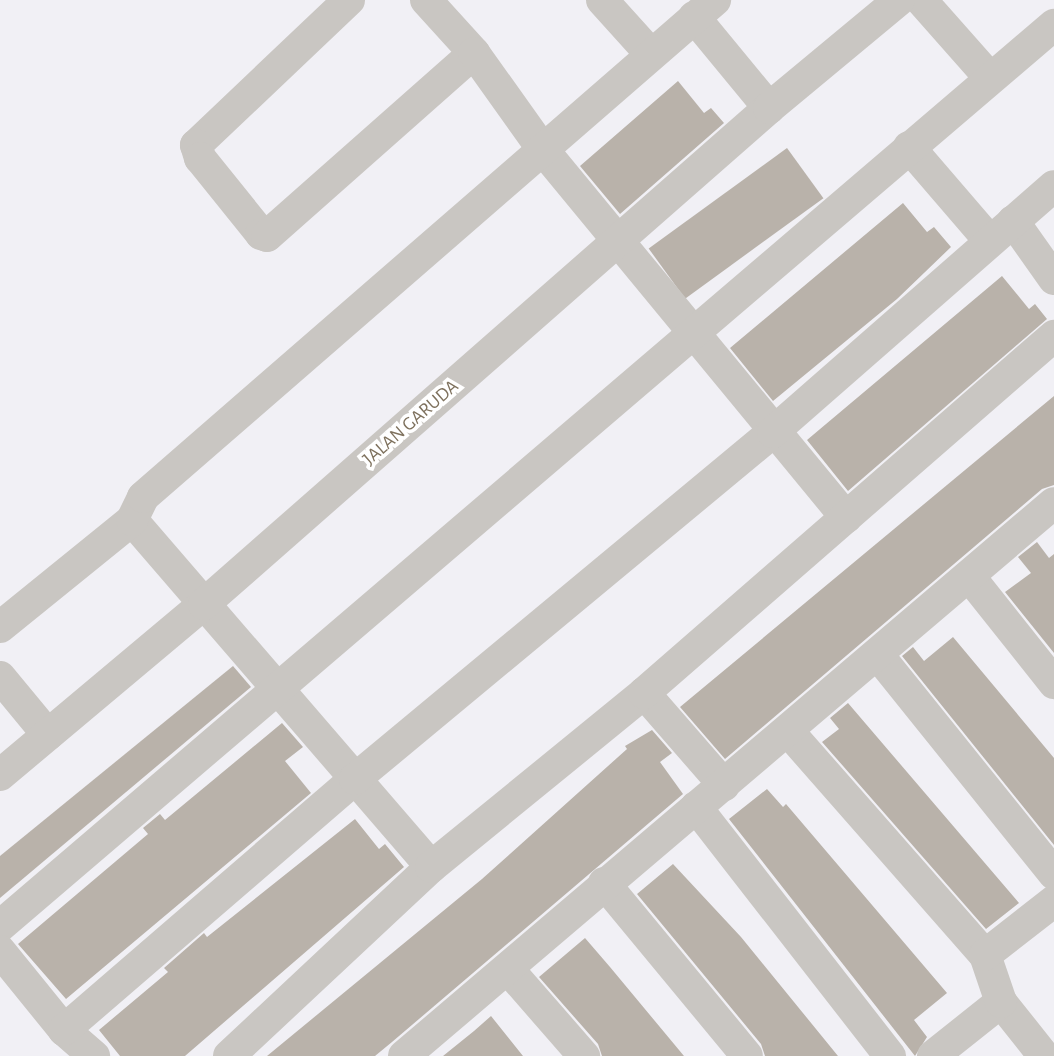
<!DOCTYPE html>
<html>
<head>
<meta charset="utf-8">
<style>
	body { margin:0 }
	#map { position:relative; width:1054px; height:1056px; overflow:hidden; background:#f1f0f5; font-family:"Alegreya Sans",sans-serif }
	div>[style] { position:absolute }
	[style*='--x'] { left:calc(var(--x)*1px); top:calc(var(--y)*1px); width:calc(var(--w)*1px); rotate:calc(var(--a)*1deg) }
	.building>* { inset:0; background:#b9b2aa; transform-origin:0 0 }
	.minor>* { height:32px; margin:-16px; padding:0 16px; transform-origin:16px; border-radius:16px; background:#c9c6c2 }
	span { translate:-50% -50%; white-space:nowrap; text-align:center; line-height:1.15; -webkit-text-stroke:7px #fff; paint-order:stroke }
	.street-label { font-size:19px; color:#7e715d }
</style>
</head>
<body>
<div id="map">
	<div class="building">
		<i style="clip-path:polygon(678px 81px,704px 113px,711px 108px,724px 123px,620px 214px,580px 166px)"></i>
		<i style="left:787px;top:148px;width:62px;height:171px;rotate:54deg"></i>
		<i style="clip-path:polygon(903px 203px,927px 232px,934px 227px,951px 247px,897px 299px,773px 401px,730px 348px)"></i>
		<i style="clip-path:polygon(1002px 276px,1029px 309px,1035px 304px,1047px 319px,848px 491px,807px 440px)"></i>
		<i style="clip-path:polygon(1054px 396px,1054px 485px,1042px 489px,725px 759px,680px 707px)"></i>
		<i style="clip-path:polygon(1037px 542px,1049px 558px,1054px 554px,1054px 653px,1005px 592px,1031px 573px,1018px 557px)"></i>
		<i style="clip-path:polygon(953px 637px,1054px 758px,1054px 845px,902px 656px,913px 647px,924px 661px)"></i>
		<i style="clip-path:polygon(233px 666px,251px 687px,0 898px,0 856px)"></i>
		<i style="clip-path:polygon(848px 703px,1019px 903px,986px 929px,822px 742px,839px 729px,830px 718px)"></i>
		<i style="clip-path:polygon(282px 723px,303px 747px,285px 761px,311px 793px,66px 999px,18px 944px,148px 834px,143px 828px,160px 814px,165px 820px)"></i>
		<i style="clip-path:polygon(652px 730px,672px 753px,660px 762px,683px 794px,392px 1042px,375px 1056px,267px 1056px,482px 879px,627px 749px,625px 746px)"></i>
		<i style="clip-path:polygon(767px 789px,783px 807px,786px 804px,947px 993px,914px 1020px,927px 1037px,915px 1056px,729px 819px)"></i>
		<i style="clip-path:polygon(355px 819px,379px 849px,385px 844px,404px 867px,185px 1056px,120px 1056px,99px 1030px,168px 972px,164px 968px,204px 933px,207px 937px)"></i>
		<i style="clip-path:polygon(673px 864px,741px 937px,838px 1056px,765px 1056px,761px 1044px,637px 894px)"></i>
		<i style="clip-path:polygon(585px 938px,610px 967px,684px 1056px,602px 1056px,598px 1044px,539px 977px)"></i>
		<i style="clip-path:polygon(491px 1016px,523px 1056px,443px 1056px,474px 1031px)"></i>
	</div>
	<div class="minor">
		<i style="--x:349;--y:0;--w:211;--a:136.5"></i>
		<i style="--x:196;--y:145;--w:14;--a:73"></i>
		<i style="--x:200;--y:158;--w:97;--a:51.2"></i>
		<i style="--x:261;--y:234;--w:6;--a:18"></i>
		<i style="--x:267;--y:236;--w:276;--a:-41.5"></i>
		<i style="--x:426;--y:0;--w:72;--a:47.8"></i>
		<i style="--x:474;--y:53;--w:120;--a:54.5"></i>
		<i style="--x:544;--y:151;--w:475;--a:50.5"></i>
		<i style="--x:602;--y:0;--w:70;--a:47.9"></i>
		<i style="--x:921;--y:0;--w:104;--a:48.5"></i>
		<i style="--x:694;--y:17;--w:118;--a:50.5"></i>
		<i style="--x:909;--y:147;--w:123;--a:49.3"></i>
		<i style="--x:1013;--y:221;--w:71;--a:54.7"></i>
		<i style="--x:132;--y:520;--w:458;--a:49.2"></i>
		<i style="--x:969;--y:576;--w:137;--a:51.5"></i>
		<i style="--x:0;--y:627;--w:170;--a:-39"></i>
		<i style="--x:132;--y:520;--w:25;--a:-64"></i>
		<i style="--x:143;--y:497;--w:758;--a:-40.99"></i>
		<i style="--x:878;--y:655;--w:281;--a:51.2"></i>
		<i style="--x:0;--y:677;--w:75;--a:50.4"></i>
		<i style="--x:644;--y:693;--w:122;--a:49"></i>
		<i style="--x:788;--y:731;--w:298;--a:48.7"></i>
		<i style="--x:0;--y:775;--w:266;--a:-40"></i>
		<i style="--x:204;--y:604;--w:752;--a:-41.28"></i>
		<i style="--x:769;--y:108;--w:169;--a:-39.7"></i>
		<i style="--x:696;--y:807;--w:316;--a:52.1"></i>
		<i style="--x:604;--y:883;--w:224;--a:50.4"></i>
		<i style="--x:0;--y:926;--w:1387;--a:-40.53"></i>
		<i style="--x:0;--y:951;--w:102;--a:51"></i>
		<i style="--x:64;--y:1030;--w:40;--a:41"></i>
		<i style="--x:508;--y:969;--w:116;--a:48.9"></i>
		<i style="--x:1001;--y:1002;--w:69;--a:51.5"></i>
		<i style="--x:64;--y:1030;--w:384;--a:-40.8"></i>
		<i style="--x:355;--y:779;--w:543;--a:-39.7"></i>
		<i style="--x:773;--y:432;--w:373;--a:-41.2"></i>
		<i style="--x:229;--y:1056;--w:277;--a:-43.1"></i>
		<i style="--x:431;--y:867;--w:275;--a:-39.2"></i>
		<i style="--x:644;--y:693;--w:544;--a:-41.05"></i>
		<i style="--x:404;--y:1056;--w:853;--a:-40.39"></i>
		<i style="--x:933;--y:1056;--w:87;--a:-38.5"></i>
		<i style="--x:1001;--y:1002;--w:50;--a:-108.8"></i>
		<i style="--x:985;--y:955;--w:88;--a:-38"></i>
	</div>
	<div class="street-label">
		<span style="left:411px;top:423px;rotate:-41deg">JALAN GARUDA</span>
	</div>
</div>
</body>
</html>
